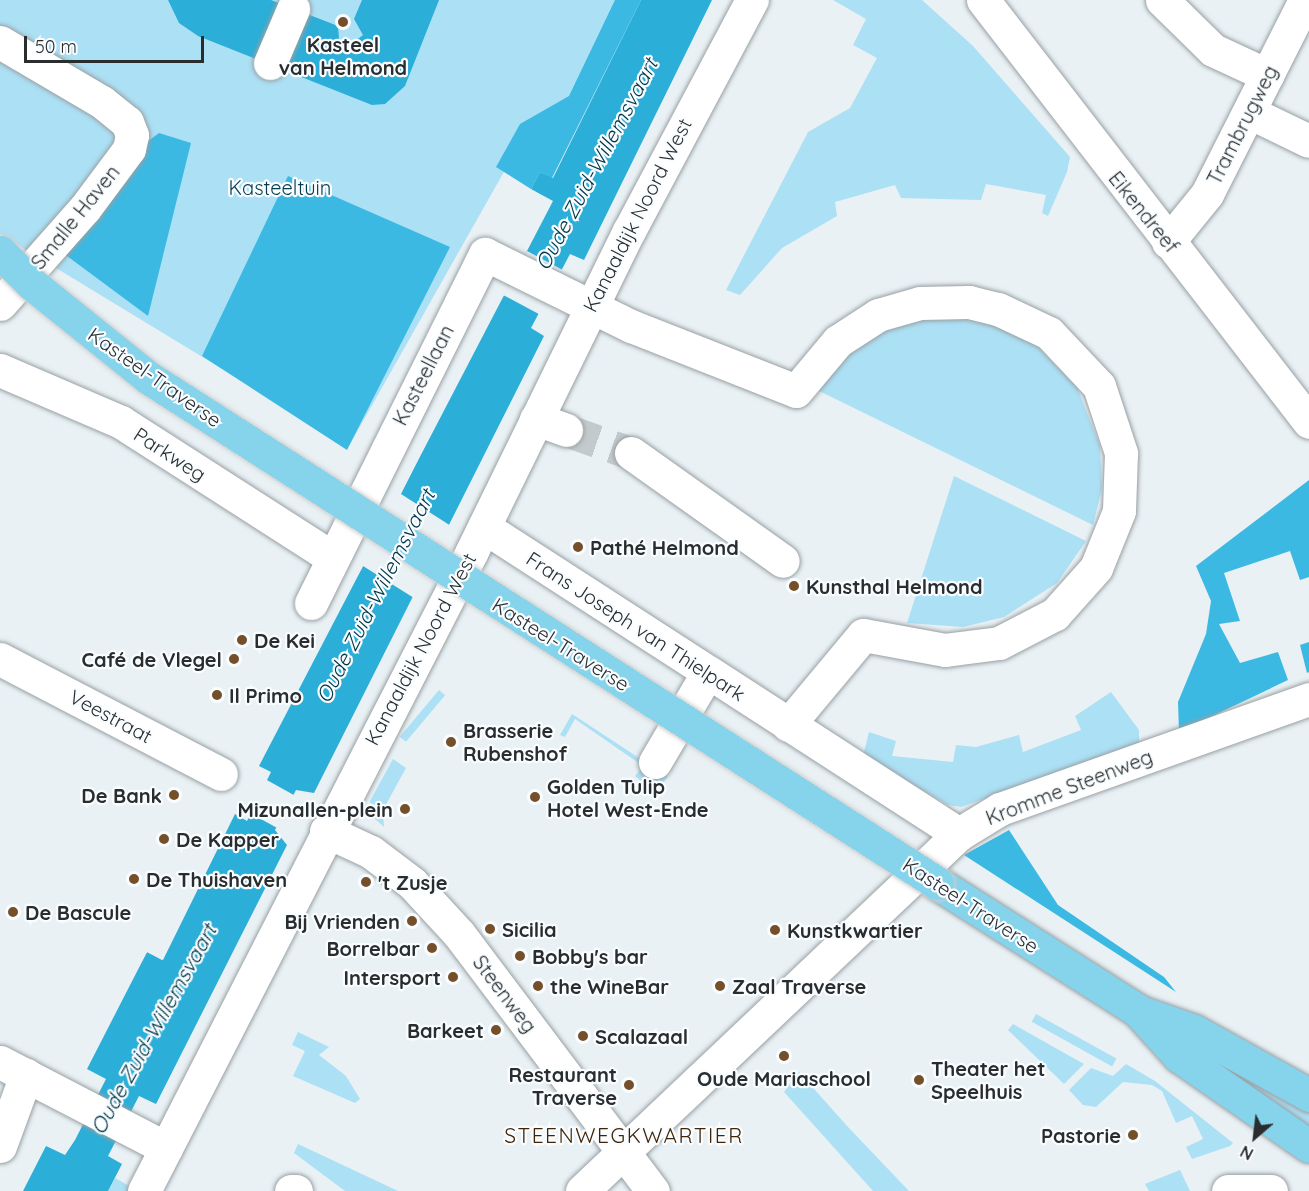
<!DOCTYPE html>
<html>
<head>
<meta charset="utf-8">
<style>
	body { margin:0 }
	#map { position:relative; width:1309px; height:1191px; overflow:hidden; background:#e9f1f5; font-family:Quicksand,sans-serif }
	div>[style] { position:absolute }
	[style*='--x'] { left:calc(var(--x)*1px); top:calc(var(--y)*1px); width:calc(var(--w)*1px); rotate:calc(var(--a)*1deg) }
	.green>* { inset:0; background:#ace0f5; transform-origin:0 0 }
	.forest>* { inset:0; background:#3bb9e3 }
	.water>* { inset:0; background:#2baed8 }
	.pier>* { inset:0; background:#e9f1f5; transform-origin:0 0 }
	.minor-tunnel>* { height:33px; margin-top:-16.5px; transform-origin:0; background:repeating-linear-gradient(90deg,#c3cacd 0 33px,transparent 0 49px) }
	.roads { filter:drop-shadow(0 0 2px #99a0a3) drop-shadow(0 0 2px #99a0a3) }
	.minor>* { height:33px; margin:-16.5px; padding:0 16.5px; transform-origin:16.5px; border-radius:16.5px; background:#fff }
	.major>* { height:33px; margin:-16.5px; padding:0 16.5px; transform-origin:16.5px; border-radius:16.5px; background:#86d3ec }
	.bridges { filter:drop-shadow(0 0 2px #cccdcd) drop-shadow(0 0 2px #cccdcd) }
	.major-bridge>* { height:33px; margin:-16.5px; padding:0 16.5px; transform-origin:16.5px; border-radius:16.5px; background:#86d3ec }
	.dots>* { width:16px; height:16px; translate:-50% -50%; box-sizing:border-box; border:3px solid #fafdff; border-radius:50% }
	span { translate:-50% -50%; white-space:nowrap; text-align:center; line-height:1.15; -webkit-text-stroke:4.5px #fafdff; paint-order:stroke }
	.poi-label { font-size:20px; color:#2a2d2e; font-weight:700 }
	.left { translate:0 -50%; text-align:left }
	.right { translate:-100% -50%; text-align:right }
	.street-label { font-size:20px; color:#2a2d2e }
	.park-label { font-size:20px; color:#043c4e }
	.water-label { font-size:21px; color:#003748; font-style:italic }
	.neighbourhood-label { font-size:21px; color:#402405; letter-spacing:1.5px }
	.north { position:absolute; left:1225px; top:1107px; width:60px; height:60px; -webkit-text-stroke:4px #fafdff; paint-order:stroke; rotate:208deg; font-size:16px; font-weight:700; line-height:24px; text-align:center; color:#2a2d2e }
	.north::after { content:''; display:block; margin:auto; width:21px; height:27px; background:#2a2d2e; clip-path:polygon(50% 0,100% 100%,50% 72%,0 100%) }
	.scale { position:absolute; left:24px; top:36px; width:180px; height:27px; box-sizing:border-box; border:3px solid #2a2d2e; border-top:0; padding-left:8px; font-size:18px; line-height:21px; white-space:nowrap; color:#2a2d2e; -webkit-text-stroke:4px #fafdff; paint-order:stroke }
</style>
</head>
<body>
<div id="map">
	<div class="green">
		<i style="clip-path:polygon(0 0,632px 0,549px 164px,505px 170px,349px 446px,0 234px)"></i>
		<i style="clip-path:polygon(833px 0,922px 0,973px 46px,1070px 157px,1067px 172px,1048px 216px,1042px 213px,1046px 195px,986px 184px,981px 200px,901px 198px,895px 185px,835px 202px,837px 216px,782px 248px,740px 295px,726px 290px,808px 132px,850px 108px,877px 58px,853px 45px,866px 19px)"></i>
		<i style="clip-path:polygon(953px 315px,995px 323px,1033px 342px,1077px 387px,1100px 446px,1102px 488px,1093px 525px,813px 388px,871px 334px,911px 319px)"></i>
		<i style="clip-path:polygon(954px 476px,1086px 541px,1057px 583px,1004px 617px,963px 627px,907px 623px)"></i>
		<i style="left:439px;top:690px;width:8px;height:61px;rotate:40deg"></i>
		<i style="clip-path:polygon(1111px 692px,1139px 730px,1139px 743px,961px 807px,948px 805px,863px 756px,869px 732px,896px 741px,892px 756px,953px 762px,956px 745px,976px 747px,1019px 735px,1023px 752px,1081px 730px,1075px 716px)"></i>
		<i style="clip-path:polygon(572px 714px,668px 777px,655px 792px,635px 776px,643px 766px,575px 719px,565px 737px,560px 735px)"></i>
		<i style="clip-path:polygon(393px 759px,406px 768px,383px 810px,384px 827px,374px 818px,370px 801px)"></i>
		<i style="left:1036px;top:1014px;width:92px;height:9px;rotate:29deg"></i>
		<i style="clip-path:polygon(1013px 1024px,1084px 1064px,1064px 1084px,1008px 1030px)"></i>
		<i style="clip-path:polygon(298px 1032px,329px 1047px,319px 1055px,346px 1076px,360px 1099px,355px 1103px,293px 1076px,305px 1051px,292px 1045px)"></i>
		<i style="clip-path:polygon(1180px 1036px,1309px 1107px,1309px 1128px,1305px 1126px)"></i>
		<i style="clip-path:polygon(1126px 1064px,1155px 1081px,1233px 1143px,1230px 1146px,1192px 1159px,1186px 1147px,1203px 1139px,1192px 1116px,1176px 1123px,1162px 1091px,1152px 1085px,1123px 1082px,1096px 1107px,1083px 1105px,1069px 1090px,1091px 1068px,1113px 1076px)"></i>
		<i style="clip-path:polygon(799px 1072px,848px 1127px,909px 1191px,873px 1191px,784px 1092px)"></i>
		<i style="clip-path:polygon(298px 1144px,398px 1191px,345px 1191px,294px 1153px)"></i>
		<i style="clip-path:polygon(1180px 1170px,1190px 1191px,1149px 1191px,1145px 1184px)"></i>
		<i style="clip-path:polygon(115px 1178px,131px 1187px,129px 1191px,108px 1191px)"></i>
	</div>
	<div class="forest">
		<i style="clip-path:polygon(615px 0,641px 0,552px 178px,540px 172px,531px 189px,496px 167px,520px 124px,569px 96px)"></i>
		<i style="clip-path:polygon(159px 133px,191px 143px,148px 316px,63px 253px,140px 147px)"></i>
		<i style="clip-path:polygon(288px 176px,450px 247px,347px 450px,202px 356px)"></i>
		<i style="clip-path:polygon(1309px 480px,1309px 577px,1300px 580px,1290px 551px,1224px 573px,1240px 621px,1219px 624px,1240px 663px,1278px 652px,1288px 680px,1179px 732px,1178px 702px,1206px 634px,1211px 601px,1196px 566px)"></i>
		<i style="clip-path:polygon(1309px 642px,1309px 672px,1307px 673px,1300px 645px)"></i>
		<i style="clip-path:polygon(1009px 830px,1058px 905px,1164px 977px,1176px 992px,964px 855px)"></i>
	</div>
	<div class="water">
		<i style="clip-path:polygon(168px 0,271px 0,338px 26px,339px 39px,350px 45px,363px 35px,354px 19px,362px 0,439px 0,405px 86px,385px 104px,372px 105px,198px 36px,179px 23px)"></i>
		<i style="clip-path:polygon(641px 0,712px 0,584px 260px,570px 254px,531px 328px,544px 336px,314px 793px,296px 790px,275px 830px,287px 845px,156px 1104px,139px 1096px,108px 1156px,122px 1164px,108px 1191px,23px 1191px,46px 1146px,65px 1155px,75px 1140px,106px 1079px,87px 1069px,147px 952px,163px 960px,235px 814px,247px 821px,271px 772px,259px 766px,553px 201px,531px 189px,540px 172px,553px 178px)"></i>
	</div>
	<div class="pier">
		<i style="left:527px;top:251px;width:41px;height:50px;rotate:28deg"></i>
		<i style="clip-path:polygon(493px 309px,401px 494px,451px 526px,414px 598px,363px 566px,261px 755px)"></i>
		<i style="left:265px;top:779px;width:35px;height:37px;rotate:29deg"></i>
		<i style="clip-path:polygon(232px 814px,162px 960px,147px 952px,85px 1067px,145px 950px,161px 956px)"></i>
	</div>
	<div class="minor-tunnel">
		<i style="--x:566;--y:430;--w:69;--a:19.5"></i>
	</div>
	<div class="roads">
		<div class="minor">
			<i style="--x:983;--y:0;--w:533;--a:52.31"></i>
			<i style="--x:1162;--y:0;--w:71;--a:44.4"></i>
			<i style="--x:1213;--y:50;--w:60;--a:24.8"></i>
			<i style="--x:0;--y:42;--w:118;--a:30.5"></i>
			<i style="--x:102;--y:102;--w:32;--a:39"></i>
			<i style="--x:127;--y:122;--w:14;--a:69"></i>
			<i style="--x:132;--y:135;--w:14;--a:102"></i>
			<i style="--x:129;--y:149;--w:74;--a:126.7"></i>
			<i style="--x:85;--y:208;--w:128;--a:131.5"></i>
			<i style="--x:270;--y:63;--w:59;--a:-66.9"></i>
			<i style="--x:1251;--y:113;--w:64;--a:25.8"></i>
			<i style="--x:1168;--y:242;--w:62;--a:-50.9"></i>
			<i style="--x:1207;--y:194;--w:217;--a:-63.2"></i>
			<i style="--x:0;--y:370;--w:132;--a:23.3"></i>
			<i style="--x:121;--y:422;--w:248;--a:32.7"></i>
			<i style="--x:536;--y:419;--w:32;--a:20"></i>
			<i style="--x:631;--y:453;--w:186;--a:35.4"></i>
			<i style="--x:484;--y:527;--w:566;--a:32.88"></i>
			<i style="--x:311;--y:603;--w:390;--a:-63.5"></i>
			<i style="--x:485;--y:254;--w:163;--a:26.3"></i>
			<i style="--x:631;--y:326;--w:177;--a:21.5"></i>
			<i style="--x:796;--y:391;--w:65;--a:-50"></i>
			<i style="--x:838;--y:341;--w:48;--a:-33"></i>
			<i style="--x:878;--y:315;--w:44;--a:-15.9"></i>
			<i style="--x:920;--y:303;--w:49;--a:-1.2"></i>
			<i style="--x:969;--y:302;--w:30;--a:14"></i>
			<i style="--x:998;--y:309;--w:56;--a:25.2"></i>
			<i style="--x:1049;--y:333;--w:73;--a:46.7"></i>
			<i style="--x:1099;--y:386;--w:71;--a:71.8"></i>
			<i style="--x:1121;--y:453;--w:58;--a:92"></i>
			<i style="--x:1119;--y:511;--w:61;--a:112"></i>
			<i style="--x:1096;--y:568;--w:62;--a:131.7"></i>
			<i style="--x:1055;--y:614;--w:63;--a:152.6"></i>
			<i style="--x:999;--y:643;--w:54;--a:172.6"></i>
			<i style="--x:945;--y:650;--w:83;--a:-169.6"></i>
			<i style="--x:863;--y:635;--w:117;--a:129.8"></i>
			<i style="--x:0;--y:659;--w:249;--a:27.5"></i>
			<i style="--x:655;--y:762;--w:104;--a:-59.5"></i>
			<i style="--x:326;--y:831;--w:50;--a:25"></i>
			<i style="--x:371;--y:852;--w:51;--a:37.1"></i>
			<i style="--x:412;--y:883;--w:69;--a:47.3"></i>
			<i style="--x:459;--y:934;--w:322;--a:53"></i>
			<i style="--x:0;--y:1062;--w:187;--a:27.4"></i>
			<i style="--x:0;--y:1146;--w:76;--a:-69.9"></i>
			<i style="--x:144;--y:1191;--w:719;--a:-62.86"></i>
			<i style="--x:472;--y:551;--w:356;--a:-63.9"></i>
			<i style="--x:629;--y:231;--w:262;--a:-62"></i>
			<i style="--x:291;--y:1191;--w:5;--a:0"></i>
			<i style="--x:582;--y:1191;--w:519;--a:-43.44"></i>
			<i style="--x:959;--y:834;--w:48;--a:-31.4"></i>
			<i style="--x:1000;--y:809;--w:328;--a:-19.6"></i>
			<i style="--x:1228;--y:1191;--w:43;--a:0"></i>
		</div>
		<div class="major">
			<i style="--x:937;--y:883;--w:241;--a:32.4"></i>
			<i style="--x:1140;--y:1012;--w:57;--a:19.4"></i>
			<i style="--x:1194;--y:1031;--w:132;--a:29.1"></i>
			<i style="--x:1141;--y:1014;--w:57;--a:47.9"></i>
			<i style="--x:1179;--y:1056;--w:158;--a:34.7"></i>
		</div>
	</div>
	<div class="bridges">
		<div class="major-bridge">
			<i style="--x:0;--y:252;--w:45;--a:45"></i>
			<i style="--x:32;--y:284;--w:150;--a:38.8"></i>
			<i style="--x:149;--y:378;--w:936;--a:32.65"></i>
		</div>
	</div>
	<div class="dots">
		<i style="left:343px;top:22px;background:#744f2a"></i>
		<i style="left:578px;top:547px;background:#744f2a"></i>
		<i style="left:794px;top:586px;background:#744f2a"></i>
		<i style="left:242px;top:640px;background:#744f2a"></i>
		<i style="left:234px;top:659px;background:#744f2a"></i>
		<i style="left:217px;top:695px;background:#744f2a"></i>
		<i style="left:451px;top:742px;background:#744f2a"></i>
		<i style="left:174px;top:795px;background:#744f2a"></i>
		<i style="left:535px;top:797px;background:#744f2a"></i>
		<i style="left:405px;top:809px;background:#744f2a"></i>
		<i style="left:164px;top:839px;background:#744f2a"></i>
		<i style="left:134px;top:879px;background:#744f2a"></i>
		<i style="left:366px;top:882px;background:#744f2a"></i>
		<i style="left:13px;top:912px;background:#744f2a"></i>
		<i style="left:412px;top:921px;background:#744f2a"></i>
		<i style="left:490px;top:929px;background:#744f2a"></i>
		<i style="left:775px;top:930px;background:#744f2a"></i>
		<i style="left:432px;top:948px;background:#744f2a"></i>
		<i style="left:520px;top:956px;background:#744f2a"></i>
		<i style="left:453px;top:977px;background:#744f2a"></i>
		<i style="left:538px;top:986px;background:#744f2a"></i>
		<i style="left:720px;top:986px;background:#744f2a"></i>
		<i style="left:496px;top:1030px;background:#744f2a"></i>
		<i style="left:583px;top:1036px;background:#744f2a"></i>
		<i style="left:784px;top:1056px;background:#744f2a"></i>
		<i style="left:919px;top:1080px;background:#744f2a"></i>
		<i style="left:629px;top:1085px;background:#744f2a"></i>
		<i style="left:1133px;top:1135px;background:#744f2a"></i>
	</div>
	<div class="poi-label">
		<span style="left:343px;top:56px">Kasteel<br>van Helmond</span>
		<span class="left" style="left:590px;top:547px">Pathé Helmond</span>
		<span class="left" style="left:806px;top:586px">Kunsthal Helmond</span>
		<span class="left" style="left:254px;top:640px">De Kei</span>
		<span class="right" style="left:222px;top:659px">Café de Vlegel</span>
		<span class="left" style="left:229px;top:695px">Il Primo</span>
		<span class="left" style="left:463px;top:742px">Brasserie<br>Rubenshof</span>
		<span class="left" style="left:547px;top:798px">Golden Tulip<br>Hotel West-Ende</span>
		<span class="right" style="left:162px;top:795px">De Bank</span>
		<span class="right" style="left:393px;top:809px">Mizunallen-plein</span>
		<span class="left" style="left:176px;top:839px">De Kapper</span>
		<span class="left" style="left:146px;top:879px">De Thuishaven</span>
		<span class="left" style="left:378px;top:882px">'t Zusje</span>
		<span class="left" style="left:25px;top:912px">De Bascule</span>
		<span class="right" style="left:400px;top:921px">Bij Vrienden</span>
		<span class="left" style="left:502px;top:929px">Sicilia</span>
		<span class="left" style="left:787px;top:930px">Kunstkwartier</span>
		<span class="right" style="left:420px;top:948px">Borrelbar</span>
		<span class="left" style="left:532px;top:956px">Bobby's bar</span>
		<span class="right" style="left:441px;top:977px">Intersport</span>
		<span class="left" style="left:550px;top:986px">the WineBar</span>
		<span class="left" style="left:732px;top:986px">Zaal Traverse</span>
		<span class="right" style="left:484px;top:1030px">Barkeet</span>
		<span class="left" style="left:595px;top:1036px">Scalazaal</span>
		<span class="left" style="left:931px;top:1080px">Theater het<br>Speelhuis</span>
		<span class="right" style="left:617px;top:1086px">Restaurant<br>Traverse</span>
		<span style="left:784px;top:1078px">Oude Mariaschool</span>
		<span class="right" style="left:1121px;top:1135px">Pastorie</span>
	</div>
	<div class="street-label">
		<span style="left:1242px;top:125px;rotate:-63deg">Trambrugweg</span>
		<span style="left:1144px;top:212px;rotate:51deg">Eikendreef</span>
		<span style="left:637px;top:215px;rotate:-63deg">Kanaaldijk Noord West</span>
		<span style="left:75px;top:217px;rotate:-51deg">Smalle Haven</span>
		<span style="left:423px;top:375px;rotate:-63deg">Kasteellaan</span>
		<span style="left:155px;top:377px;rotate:35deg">Kasteel-Traverse</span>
		<span style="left:170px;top:454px;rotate:33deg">Parkweg</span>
		<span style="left:636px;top:626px;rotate:33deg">Frans Joseph van Thielpark</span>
		<span style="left:561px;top:644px;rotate:32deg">Kasteel-Traverse</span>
		<span style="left:420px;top:649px;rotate:-62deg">Kanaaldijk Noord West</span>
		<span style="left:111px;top:716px;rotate:28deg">Veestraat</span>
		<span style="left:1069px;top:787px;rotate:-21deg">Kromme Steenweg</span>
		<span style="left:971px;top:905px;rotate:33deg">Kasteel-Traverse</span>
		<span style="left:505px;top:994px;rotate:53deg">Steenweg</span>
	</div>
	<div class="park-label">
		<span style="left:280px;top:187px">Kasteeltuin</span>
	</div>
	<div class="water-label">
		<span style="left:596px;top:164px;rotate:-62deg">Oude Zuid-Willemsvaart</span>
		<span style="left:375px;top:596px;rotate:-63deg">Oude Zuid-Willemsvaart</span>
		<span style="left:153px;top:1029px;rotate:-61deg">Oude Zuid-Willemsvaart</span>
	</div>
	<div class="neighbourhood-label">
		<span style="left:624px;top:1135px">STEENWEGKWARTIER</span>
	</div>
	<div class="north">N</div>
	<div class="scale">50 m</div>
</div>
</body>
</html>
